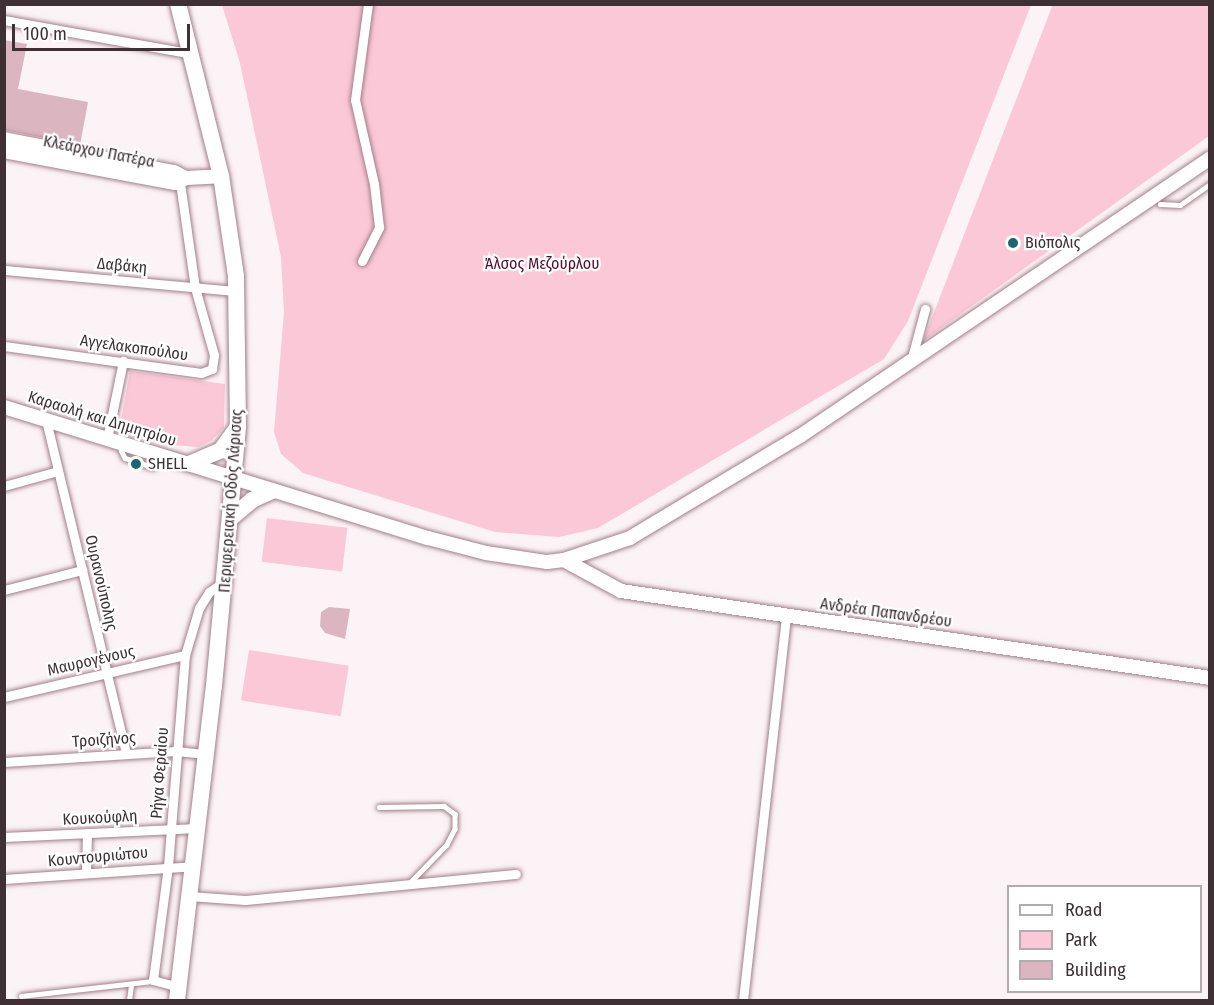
<!DOCTYPE html>
<html>
<head>
<meta charset="utf-8">
<style>
	body { margin:0 }
	#map { position:relative; width:1214px; height:1005px; overflow:hidden; background:#fbf3f5; font-family:"Fira Sans Condensed",sans-serif }
	div>[style] { position:absolute }
	[style*='--x'] { left:calc(var(--x)*1px); top:calc(var(--y)*1px); width:calc(var(--w)*1px); rotate:calc(var(--a)*1deg) }
	.green>* { inset:0; background:#fbc8d7; transform-origin:0 0 }
	.building>* { inset:0; background:#dbb6c1 }
	.roads { filter:drop-shadow(0 0 2px #a27f89) drop-shadow(0 0 2px #a27f89) }
	.lane>* { height:4.5px; margin:-2.25px; padding:0 2.25px; transform-origin:2.25px; border-radius:2.25px; background:#fff }
	.street>* { height:9px; margin:-4.5px; padding:0 4.5px; transform-origin:4.5px; border-radius:4.5px; background:#fff }
	.secondary>* { height:14px; margin:-7px; padding:0 7px; transform-origin:7px; border-radius:7px; background:#fff }
	.highway>* { height:16px; margin:-8px; padding:0 8px; transform-origin:8px; border-radius:8px; background:#fff }
	.dots>* { width:16px; height:16px; translate:-50% -50%; box-sizing:border-box; border:3px solid #fff; border-radius:50% }
	span { translate:-50% -50%; white-space:nowrap; text-align:center; line-height:1.15; -webkit-text-stroke:4.5px #fff; paint-order:stroke }
	.street-label { font-size:16px; color:#3e3034 }
	.poi-label { font-size:16px; color:#3e3034 }
	.left { translate:0 -50%; text-align:left }
	.park-label { font-size:16px; color:#550d2d }
	.frame { position:absolute; inset:0; border:6px solid #3e3034; pointer-events:none }
	.legend { position:absolute; left:1007px; top:885px; width:195px; height:108px; box-sizing:border-box; background:#fff; border:2px solid #b2acae; margin:0; padding:8px 10px; list-style:none; font-size:18px; color:#3e3034 }
	.legend li { display:flex; align-items:center; gap:12px; height:30px }
	.legend b { width:30px; border:2px solid #b2acae }
	.scale { position:absolute; left:12px; top:24px; width:178px; height:27px; box-sizing:border-box; border:3px solid #3e3034; border-top:0; padding-left:8px; font-size:18px; line-height:21px; white-space:nowrap; color:#3e3034; -webkit-text-stroke:4px #fff; paint-order:stroke }
</style>
</head>
<body>
<div id="map">
	<div class="green">
		<i style="clip-path:polygon(1053px 4px,1209px 5px,1209px 136px,923px 341px)"></i>
		<i style="clip-path:polygon(222px 5px,1031px 5px,908px 321px,884px 359px,598px 528px,559px 537px,495px 532px,303px 473px,281px 454px,274px 432px,284px 312px,281px 257px,240px 63px)"></i>
		<i style="clip-path:polygon(130px 371px,225px 384px,224px 428px,211px 441px,198px 447px,171px 445px,119px 432px)"></i>
		<i style="left:267px;top:518px;width:81px;height:44px;rotate:7deg"></i>
		<i style="left:249px;top:650px;width:101px;height:51px;rotate:9deg"></i>
	</div>
	<div class="building">
		<i style="clip-path:polygon(4px 40px,27px 44px,18px 89px,88px 102px,80px 145px,4px 130px)"></i>
		<i style="clip-path:polygon(329px 607px,350px 609px,345px 639px,325px 633px,320px 626px,321px 612px)"></i>
	</div>
	<div class="roads">
		<div class="lane">
			<i style="--x:1160;--y:204;--w:20;--a:3"></i>
			<i style="--x:1180;--y:205;--w:37;--a:-35"></i>
			<i style="--x:121;--y:450;--w:9;--a:63"></i>
			<i style="--x:125;--y:458;--w:29;--a:18"></i>
			<i style="--x:153;--y:467;--w:8;--a:-40"></i>
			<i style="--x:379;--y:807;--w:65;--a:-0.9"></i>
			<i style="--x:444;--y:806;--w:14;--a:36"></i>
			<i style="--x:455;--y:814;--w:15;--a:90"></i>
			<i style="--x:455;--y:829;--w:18;--a:117"></i>
			<i style="--x:447;--y:845;--w:53;--a:134.2"></i>
			<i style="--x:21;--y:996;--w:132;--a:-6.5"></i>
			<i style="--x:129;--y:1000;--w:15;--a:-82"></i>
		</div>
		<div class="street">
			<i style="--x:4;--y:20;--w:192;--a:10.2"></i>
			<i style="--x:362;--y:261;--w:38;--a:-63"></i>
			<i style="--x:379;--y:227;--w:43;--a:-96.6"></i>
			<i style="--x:374;--y:184;--w:86;--a:-102.7"></i>
			<i style="--x:355;--y:100;--w:97;--a:-82.3"></i>
			<i style="--x:4;--y:270;--w:233;--a:5.2"></i>
			<i style="--x:4;--y:346;--w:199;--a:7.8"></i>
			<i style="--x:201;--y:373;--w:12;--a:-20"></i>
			<i style="--x:212;--y:369;--w:14;--a:-82"></i>
			<i style="--x:214;--y:355;--w:70;--a:-105.8"></i>
			<i style="--x:195;--y:288;--w:106;--a:-98.1"></i>
			<i style="--x:911;--y:361;--w:54;--a:-74.9"></i>
			<i style="--x:46;--y:420;--w:342;--a:76.5"></i>
			<i style="--x:107;--y:439;--w:80;--a:-78.4"></i>
			<i style="--x:4;--y:486;--w:56;--a:-15.5"></i>
			<i style="--x:4;--y:590;--w:81;--a:-14.4"></i>
			<i style="--x:4;--y:697;--w:186;--a:-13.1"></i>
			<i style="--x:4;--y:762;--w:172;--a:-3.7"></i>
			<i style="--x:176;--y:751;--w:30;--a:6"></i>
			<i style="--x:4;--y:837;--w:193;--a:-2.7"></i>
			<i style="--x:86;--y:873;--w:40;--a:-88.6"></i>
			<i style="--x:4;--y:879;--w:189;--a:-3.9"></i>
			<i style="--x:189;--y:896;--w:56;--a:4.1"></i>
			<i style="--x:245;--y:900;--w:272;--a:-5.5"></i>
			<i style="--x:179;--y:987;--w:27;--a:-165"></i>
			<i style="--x:153;--y:980;--w:115;--a:-82.5"></i>
			<i style="--x:168;--y:866;--w:212;--a:-85.4"></i>
			<i style="--x:185;--y:655;--w:49;--a:-73.4"></i>
			<i style="--x:199;--y:608;--w:19;--a:-58"></i>
			<i style="--x:209;--y:592;--w:18;--a:-34"></i>
			<i style="--x:743;--y:1000;--w:387;--a:-83.6"></i>
		</div>
		<div class="secondary">
			<i style="--x:4;--y:139;--w:173;--a:11"></i>
			<i style="--x:174;--y:172;--w:13;--a:27"></i>
			<i style="--x:186;--y:178;--w:35;--a:-3"></i>
			<i style="--x:4;--y:151;--w:174;--a:10.6"></i>
			<i style="--x:175;--y:183;--w:12;--a:-24"></i>
			<i style="--x:4;--y:407;--w:444;--a:17.2"></i>
			<i style="--x:428;--y:538;--w:60;--a:14.5"></i>
			<i style="--x:486;--y:553;--w:62;--a:8.4"></i>
			<i style="--x:547;--y:562;--w:17;--a:-7"></i>
			<i style="--x:564;--y:560;--w:70;--a:-18.4"></i>
			<i style="--x:630;--y:538;--w:198;--a:-31"></i>
			<i style="--x:800;--y:436;--w:495;--a:-34.1"></i>
			<i style="--x:564;--y:560;--w:65;--a:28.5"></i>
			<i style="--x:621;--y:591;--w:595;--a:8.4"></i>
		</div>
		<div class="highway">
			<i style="--x:191;--y:463;--w:33;--a:-23"></i>
			<i style="--x:221;--y:450;--w:26;--a:-54"></i>
			<i style="--x:232;--y:517;--w:26;--a:-40"></i>
			<i style="--x:252;--y:500;--w:22;--a:-24"></i>
			<i style="--x:177;--y:1000;--w:316;--a:-83.3"></i>
			<i style="--x:214;--y:686;--w:261;--a:-84.7"></i>
			<i style="--x:238;--y:426;--w:150;--a:-90.8"></i>
			<i style="--x:236;--y:276;--w:101;--a:-98.5"></i>
			<i style="--x:221;--y:176;--w:177;--a:-104"></i>
		</div>
	</div>
	<div class="dots">
		<i style="left:1013px;top:243px;background:#1b6671"></i>
		<i style="left:136px;top:464px;background:#1b6671"></i>
	</div>
	<div class="street-label">
		<span style="left:99px;top:152px;rotate:11deg">Κλεάρχου Πατέρα</span>
		<span style="left:122px;top:266px;rotate:5deg">Δαβάκη</span>
		<span style="left:134px;top:348px;rotate:8deg">Αγγελακοπούλου</span>
		<span style="left:102px;top:419px;rotate:17deg">Καραολή και Δημητρίου</span>
		<span style="left:231px;top:501px;rotate:-86deg">Περιφερειακή Οδός Λάρισας</span>
		<span style="left:101px;top:583px;rotate:77deg">Ουρανούπολης</span>
		<span style="left:886px;top:613px;rotate:8deg">Ανδρέα Παπανδρέου</span>
		<span style="left:91px;top:661px;rotate:-13deg">Μαυρογένους</span>
		<span style="left:104px;top:740px;rotate:-4deg">Τρoιζήνος</span>
		<span style="left:160px;top:773px;rotate:-86deg">Ρήγα Φεραίου</span>
		<span style="left:100px;top:818px;rotate:-3deg">Κουκούφλη</span>
		<span style="left:98px;top:857px;rotate:-5deg">Κουντουριώτου</span>
	</div>
	<div class="poi-label">
		<span class="left" style="left:1025px;top:243px">Βιόπολις</span>
		<span class="left" style="left:148px;top:464px">SHELL</span>
	</div>
	<div class="park-label">
		<span style="left:542px;top:264px">Άλσος Μεζούρλου</span>
	</div>
	<div class="frame"></div>
	<ul class="legend">
	<li><b style="height:8px;background:#fff"></b>Road</li>
	<li><b style="height:16px;background:#fbc8d7"></b>Park</li>
	<li><b style="height:16px;background:#dbb6c1"></b>Building</li>
	</ul>
	<div class="scale">100 m</div>
</div>
</body>
</html>
